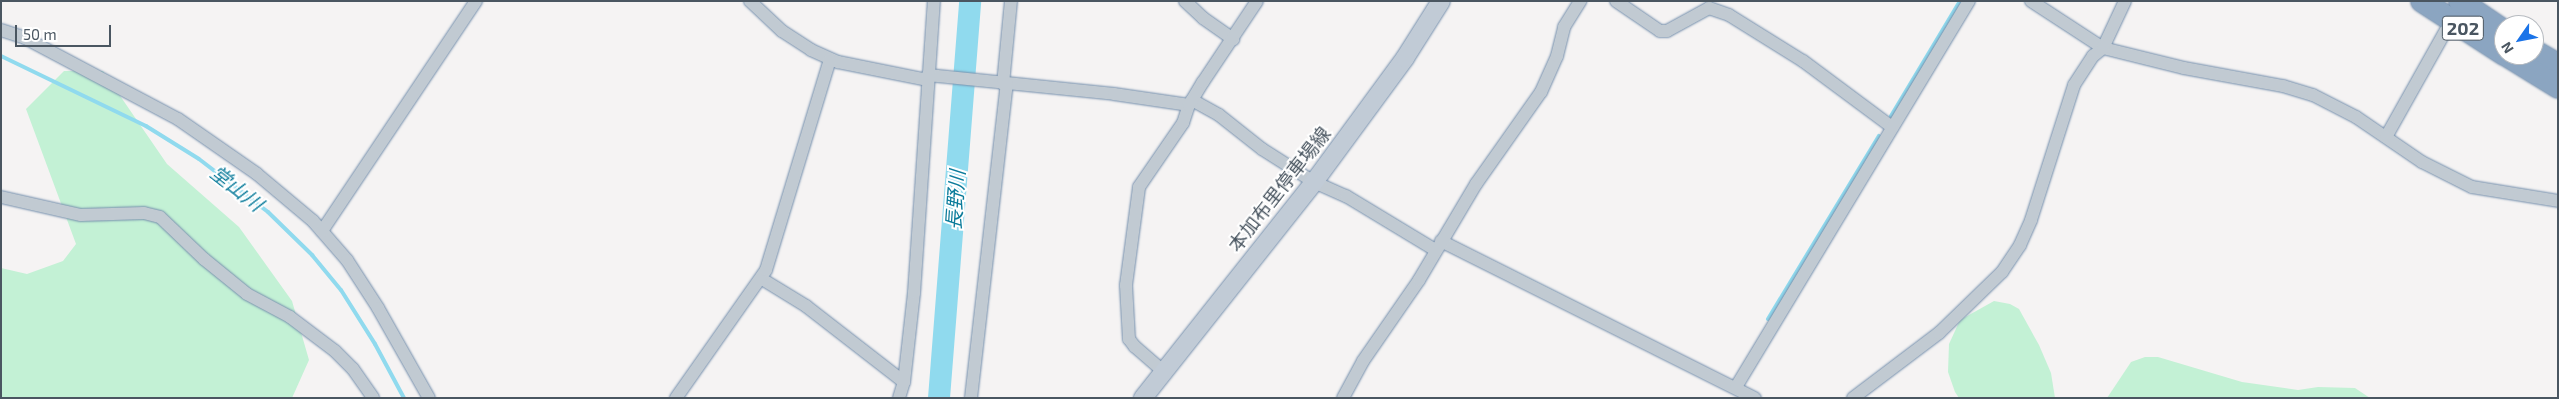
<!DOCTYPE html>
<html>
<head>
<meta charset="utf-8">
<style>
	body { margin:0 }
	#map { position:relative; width:2559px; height:399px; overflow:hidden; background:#f5f3f3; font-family:"Exo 2","Noto Sans JP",sans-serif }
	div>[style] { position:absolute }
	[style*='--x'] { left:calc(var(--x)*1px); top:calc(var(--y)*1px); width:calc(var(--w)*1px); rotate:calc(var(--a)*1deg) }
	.green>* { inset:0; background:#c3f1d5 }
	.stream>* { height:4px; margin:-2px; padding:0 2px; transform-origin:2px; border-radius:2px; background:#90daee }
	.river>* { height:22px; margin:-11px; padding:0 11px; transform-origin:11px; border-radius:11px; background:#90daee }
	.roads { filter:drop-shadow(0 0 1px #7690ad) drop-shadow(0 0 1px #7690ad) }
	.street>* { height:12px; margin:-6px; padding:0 6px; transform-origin:6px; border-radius:6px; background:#c1cad2 }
	.secondary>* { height:18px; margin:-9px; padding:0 9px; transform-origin:9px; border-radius:9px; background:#c1cbd6 }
	.highway>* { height:22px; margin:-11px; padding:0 11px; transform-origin:11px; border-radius:11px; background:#8ba5c1 }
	span { translate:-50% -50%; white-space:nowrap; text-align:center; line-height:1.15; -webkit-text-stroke:4px #fff; paint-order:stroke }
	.shield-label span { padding:1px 4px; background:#fff; border:1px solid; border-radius:4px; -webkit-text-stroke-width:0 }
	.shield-label { font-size:18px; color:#4a5661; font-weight:700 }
	.street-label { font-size:19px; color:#4a5661 }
	.water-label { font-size:20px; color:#0c7c9b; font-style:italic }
	.frame { position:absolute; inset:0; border:2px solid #4a5661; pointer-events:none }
	.north { position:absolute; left:2494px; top:15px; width:50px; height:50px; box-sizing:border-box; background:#fff; border:1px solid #b7bbc0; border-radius:50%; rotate:237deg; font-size:14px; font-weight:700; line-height:20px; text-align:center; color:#4a5661 }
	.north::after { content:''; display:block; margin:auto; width:18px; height:22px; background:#1a73e8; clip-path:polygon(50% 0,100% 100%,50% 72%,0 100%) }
	.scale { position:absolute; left:15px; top:25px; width:96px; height:22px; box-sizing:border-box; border:2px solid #4a5661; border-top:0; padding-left:6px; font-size:15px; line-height:18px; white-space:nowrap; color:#4a5661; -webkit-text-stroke:4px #fff; paint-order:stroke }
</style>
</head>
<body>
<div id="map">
	<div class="green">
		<i style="clip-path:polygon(64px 71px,103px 71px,167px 164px,239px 227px,292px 301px,309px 360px,292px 398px,1px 398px,1px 268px,27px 274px,63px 261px,76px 244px,26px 109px)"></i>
		<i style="clip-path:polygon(1994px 301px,2010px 304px,2019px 309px,2039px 345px,2051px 373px,2055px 398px,1959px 398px,1955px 392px,1948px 372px,1949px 344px,1960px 320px)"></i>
		<i style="clip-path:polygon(2145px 357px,2158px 357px,2242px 382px,2298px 390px,2318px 387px,2355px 388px,2370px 398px,2107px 398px,2131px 362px)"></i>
	</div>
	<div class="stream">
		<i style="--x:1;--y:56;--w:161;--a:25.8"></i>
		<i style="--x:146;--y:126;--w:62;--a:31.9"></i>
		<i style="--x:199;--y:159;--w:87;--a:37.5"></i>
		<i style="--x:268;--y:212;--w:62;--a:44.3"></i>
		<i style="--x:312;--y:255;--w:45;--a:50.4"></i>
		<i style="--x:341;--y:290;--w:64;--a:57.8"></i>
		<i style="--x:375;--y:344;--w:61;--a:61.8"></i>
		<i style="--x:1891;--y:116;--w:134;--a:-59"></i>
		<i style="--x:1768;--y:319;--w:214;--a:-58.8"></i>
	</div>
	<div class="river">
		<i style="--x:939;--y:398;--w:398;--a:-85.5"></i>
	</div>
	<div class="roads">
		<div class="street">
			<i style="--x:750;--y:1;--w:44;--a:43.2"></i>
			<i style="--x:782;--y:31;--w:35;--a:33"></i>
			<i style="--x:811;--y:50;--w:30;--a:24"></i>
			<i style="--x:838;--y:62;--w:92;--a:11.3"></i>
			<i style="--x:1185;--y:1;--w:25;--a:43"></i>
			<i style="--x:1203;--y:18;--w:37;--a:35"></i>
			<i style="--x:1616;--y:1;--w:53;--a:34.3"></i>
			<i style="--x:1660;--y:31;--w:7;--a:0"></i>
			<i style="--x:1667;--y:31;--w:48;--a:-28.7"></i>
			<i style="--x:1709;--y:8;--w:21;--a:19"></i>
			<i style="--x:1729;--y:15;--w:87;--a:31.9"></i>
			<i style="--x:1803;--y:61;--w:111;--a:36.6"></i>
			<i style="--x:2031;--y:1;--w:86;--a:33.1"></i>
			<i style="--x:2103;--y:48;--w:83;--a:13.9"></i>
			<i style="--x:2184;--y:68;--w:101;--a:10.3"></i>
			<i style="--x:2283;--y:86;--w:31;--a:17"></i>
			<i style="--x:2313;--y:95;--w:48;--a:27.1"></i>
			<i style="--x:2356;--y:117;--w:80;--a:34.3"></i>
			<i style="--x:2422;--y:162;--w:56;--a:26.6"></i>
			<i style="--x:2472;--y:187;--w:87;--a:9.2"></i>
			<i style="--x:1;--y:30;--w:25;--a:18"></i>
			<i style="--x:25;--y:38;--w:173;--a:27.9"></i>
			<i style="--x:178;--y:119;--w:96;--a:34.8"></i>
			<i style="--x:257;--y:174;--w:73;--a:40"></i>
			<i style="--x:313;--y:221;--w:52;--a:48.9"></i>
			<i style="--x:347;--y:260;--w:57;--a:57.1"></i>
			<i style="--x:378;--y:308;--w:103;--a:60.5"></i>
			<i style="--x:928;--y:75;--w:187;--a:5.8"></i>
			<i style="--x:1114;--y:94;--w:76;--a:8.3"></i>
			<i style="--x:1003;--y:84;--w:83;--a:-84.5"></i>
			<i style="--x:1192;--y:100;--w:31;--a:29"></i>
			<i style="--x:1219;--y:115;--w:55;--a:38.3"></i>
			<i style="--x:1262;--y:149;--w:62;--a:32.4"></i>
			<i style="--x:1314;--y:182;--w:35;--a:24"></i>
			<i style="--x:1346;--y:196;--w:104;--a:31.2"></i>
			<i style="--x:2386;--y:137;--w:133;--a:-60.7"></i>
			<i style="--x:1;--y:197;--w:82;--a:12.7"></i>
			<i style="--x:81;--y:215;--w:63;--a:-1.8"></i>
			<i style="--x:144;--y:213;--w:16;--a:14"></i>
			<i style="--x:160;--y:217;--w:61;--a:43.7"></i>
			<i style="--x:204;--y:259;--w:55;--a:39.1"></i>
			<i style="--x:247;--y:294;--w:49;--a:28.1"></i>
			<i style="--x:290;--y:317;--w:56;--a:37.1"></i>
			<i style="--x:335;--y:351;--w:25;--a:45"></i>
			<i style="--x:353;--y:369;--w:35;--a:55"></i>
			<i style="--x:322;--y:231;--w:277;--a:-56.2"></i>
			<i style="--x:1441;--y:241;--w:351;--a:26.6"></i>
			<i style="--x:762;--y:279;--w:52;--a:31.5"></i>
			<i style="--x:806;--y:306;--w:124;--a:37.8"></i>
			<i style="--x:1163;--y:371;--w:37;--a:-139"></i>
			<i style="--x:1135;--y:347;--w:10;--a:-127"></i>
			<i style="--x:1129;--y:339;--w:54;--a:-93.2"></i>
			<i style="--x:1126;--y:285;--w:99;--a:-82.4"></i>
			<i style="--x:1139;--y:187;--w:78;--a:-55.5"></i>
			<i style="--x:1183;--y:123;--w:19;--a:-72"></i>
			<i style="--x:1189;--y:105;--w:27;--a:-59"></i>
			<i style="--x:1203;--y:82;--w:97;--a:-56.3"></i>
			<i style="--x:1736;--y:387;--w:451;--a:-58.9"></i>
			<i style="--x:676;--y:398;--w:156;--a:-54.9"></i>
			<i style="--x:766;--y:270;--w:220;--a:-73.1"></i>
			<i style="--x:899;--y:398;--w:17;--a:-73"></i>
			<i style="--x:904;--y:382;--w:90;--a:-83.6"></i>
			<i style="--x:914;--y:293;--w:293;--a:-86.1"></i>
			<i style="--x:971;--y:398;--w:316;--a:-83.5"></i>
			<i style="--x:1343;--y:398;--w:42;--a:-61.6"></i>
			<i style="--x:1363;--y:361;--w:98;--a:-55.3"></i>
			<i style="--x:1419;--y:280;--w:112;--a:-59.3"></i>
			<i style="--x:1476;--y:184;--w:113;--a:-54.8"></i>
			<i style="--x:1541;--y:92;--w:39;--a:-66"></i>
			<i style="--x:1557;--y:56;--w:30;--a:-76"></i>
			<i style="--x:1564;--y:27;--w:31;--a:-58"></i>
			<i style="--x:1853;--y:398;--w:108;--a:-37.1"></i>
			<i style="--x:1939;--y:333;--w:88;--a:-44.1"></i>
			<i style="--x:2002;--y:272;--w:32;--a:-56"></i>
			<i style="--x:2020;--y:245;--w:27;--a:-66"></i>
			<i style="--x:2031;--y:220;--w:142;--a:-72.3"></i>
			<i style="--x:2074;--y:85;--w:35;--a:-57"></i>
			<i style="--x:2093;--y:56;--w:13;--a:-39"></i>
			<i style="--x:2103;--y:48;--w:52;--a:-64.9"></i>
		</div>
		<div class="secondary">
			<i style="--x:1143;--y:398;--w:275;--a:-51.6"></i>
			<i style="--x:1314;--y:182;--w:154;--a:-53.7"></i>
			<i style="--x:1405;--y:58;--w:67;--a:-57.7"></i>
		</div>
		<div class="highway">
			<i style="--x:2422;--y:1;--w:98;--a:32.9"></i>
			<i style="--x:2460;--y:1;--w:53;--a:34.3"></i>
			<i style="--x:2534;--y:51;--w:28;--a:30"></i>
			<i style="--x:2506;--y:55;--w:61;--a:31.6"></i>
		</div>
	</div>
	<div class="shield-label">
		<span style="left:2463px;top:28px">202</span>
	</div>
	<div class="street-label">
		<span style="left:1279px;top:189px;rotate:-52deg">本加布里停車場線</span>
	</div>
	<div class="water-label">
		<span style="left:237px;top:188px;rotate:38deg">堂山川</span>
		<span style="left:955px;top:200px;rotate:-86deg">長野川</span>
	</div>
	<div class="frame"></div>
	<div class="north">N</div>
	<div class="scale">50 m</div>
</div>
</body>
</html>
